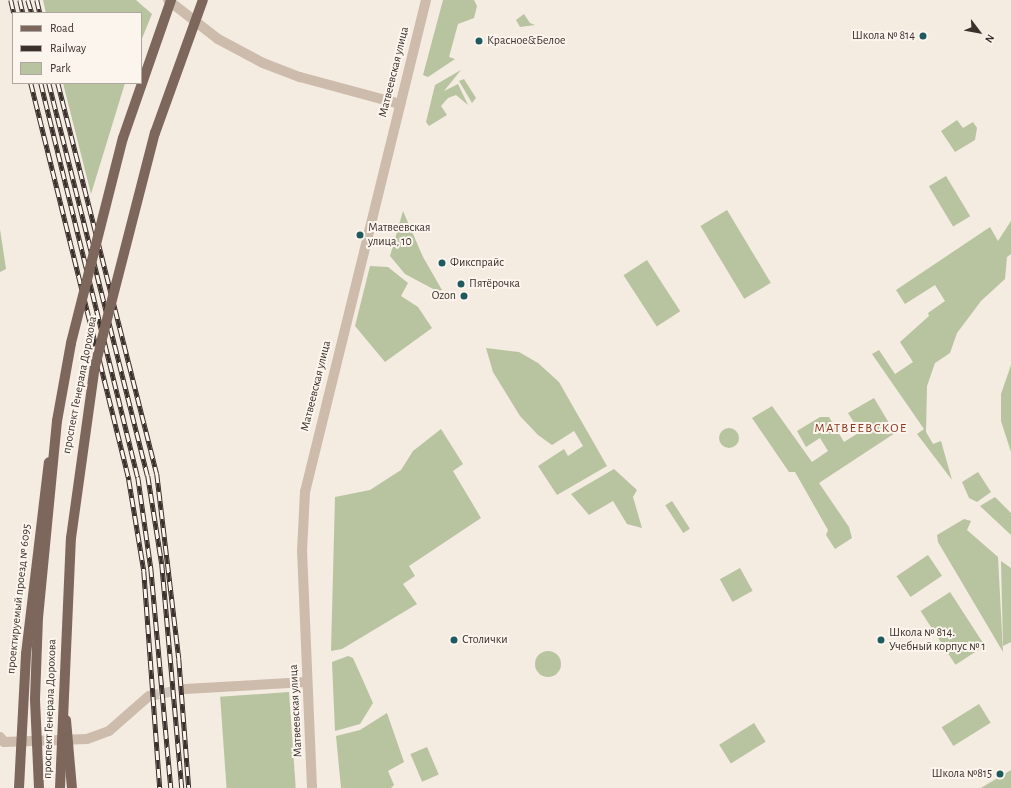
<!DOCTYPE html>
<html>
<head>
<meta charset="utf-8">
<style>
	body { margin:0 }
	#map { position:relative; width:1011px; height:788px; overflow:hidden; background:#f4ebe1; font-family:"Alegreya Sans",sans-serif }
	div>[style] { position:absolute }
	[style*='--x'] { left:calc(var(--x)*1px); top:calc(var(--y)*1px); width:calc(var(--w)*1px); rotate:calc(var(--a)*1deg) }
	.green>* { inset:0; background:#b8c4a0; transform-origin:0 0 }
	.round { border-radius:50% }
	.minor-tunnel>* { height:10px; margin-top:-5px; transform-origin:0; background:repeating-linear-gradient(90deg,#cfc6bd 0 10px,transparent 0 15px) }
	.minor>* { height:10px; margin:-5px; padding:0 5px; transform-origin:5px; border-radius:5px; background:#cdbbac }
	.major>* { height:10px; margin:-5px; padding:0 5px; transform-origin:5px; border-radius:5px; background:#7d675c }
	.rail>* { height:4.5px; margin-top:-2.25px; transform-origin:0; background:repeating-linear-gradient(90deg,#fbf5ee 0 9px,#3b302b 0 18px); box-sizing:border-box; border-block:1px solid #3b302b }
	.major-bridge>* { height:10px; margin:-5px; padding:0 5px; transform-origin:5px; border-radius:5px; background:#7d675c }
	.dots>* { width:11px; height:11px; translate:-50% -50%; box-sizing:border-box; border:2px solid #fbf5ee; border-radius:50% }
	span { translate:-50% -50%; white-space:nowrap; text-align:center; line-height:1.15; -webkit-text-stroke:4px #fbf5ee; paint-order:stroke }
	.poi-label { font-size:12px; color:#3b302b }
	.right { translate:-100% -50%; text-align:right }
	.left { translate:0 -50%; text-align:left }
	.street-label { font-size:12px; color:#3b302b }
	.neighbourhood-label { font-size:13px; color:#8c3b22; letter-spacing:1px }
	.legend { position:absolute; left:12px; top:12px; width:130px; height:72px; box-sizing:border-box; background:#fbf5ee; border:1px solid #aea6a0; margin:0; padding:5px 7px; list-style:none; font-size:12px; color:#3b302b }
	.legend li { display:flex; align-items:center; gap:8px; height:20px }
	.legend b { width:20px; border:1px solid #aea6a0 }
	.north { position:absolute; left:959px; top:12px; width:40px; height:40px; -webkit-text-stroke:3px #fbf5ee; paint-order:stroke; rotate:122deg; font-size:11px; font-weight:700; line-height:16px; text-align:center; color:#3b302b }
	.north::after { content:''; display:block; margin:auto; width:14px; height:18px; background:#3b302b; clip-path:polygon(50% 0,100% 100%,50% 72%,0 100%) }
</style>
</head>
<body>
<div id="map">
	<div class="green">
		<i style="clip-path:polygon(43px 0,136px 0,152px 14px,141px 41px,141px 13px,46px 13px)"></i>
		<i style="clip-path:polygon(443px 0,474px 0,477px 6px,474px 18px,458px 24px,449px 57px,455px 59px,428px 77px,423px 75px)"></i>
		<i style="clip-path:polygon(524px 14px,530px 23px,535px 25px,520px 27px,516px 20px)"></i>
		<i style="clip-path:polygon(461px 70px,444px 91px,458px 84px,468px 105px,456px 95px,448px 98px,441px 106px,447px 115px,429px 126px,426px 122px,435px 85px)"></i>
		<i style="clip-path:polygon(464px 79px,476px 98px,472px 103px,459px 81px)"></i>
		<i style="clip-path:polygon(63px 83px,125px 83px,91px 194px)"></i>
		<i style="clip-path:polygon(957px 120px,963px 128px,973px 122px,977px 128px,975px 140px,955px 152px,941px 131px)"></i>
		<i style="left:946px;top:176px;width:47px;height:20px;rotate:59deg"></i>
		<i style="left:727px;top:210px;width:85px;height:31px;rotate:59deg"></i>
		<i style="clip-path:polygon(403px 211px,423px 257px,442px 290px,437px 291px,405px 274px,390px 256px)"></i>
		<i style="clip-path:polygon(1011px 221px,1011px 254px,1007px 257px,1005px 279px,981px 301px,957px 333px,950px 353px,935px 363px,927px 386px,926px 432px,933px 444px,941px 441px,952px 480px,917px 434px,924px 429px,872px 354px,879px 350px,895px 374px,913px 362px,900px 342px,929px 316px,928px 313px,945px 301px,935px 285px,905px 304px,896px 290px,990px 227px,998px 241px)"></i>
		<i style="clip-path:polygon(0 229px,6px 269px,0 272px)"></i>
		<i style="left:647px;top:260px;width:61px;height:28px;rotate:57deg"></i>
		<i style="clip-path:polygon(370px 266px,388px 267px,408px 283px,401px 296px,418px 307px,432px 328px,385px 362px,355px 326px)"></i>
		<i style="clip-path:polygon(486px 348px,519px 352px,538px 363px,559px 382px,607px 466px,557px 495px,538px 466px,564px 449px,568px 456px,583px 446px,574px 431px,552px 445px,538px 435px,520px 416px,493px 372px)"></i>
		<i style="clip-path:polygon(1011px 365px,1011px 452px,1001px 421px,1001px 394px)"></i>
		<i style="clip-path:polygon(874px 398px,895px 433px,819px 483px,849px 527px,852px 538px,835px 549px,826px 535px,828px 530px,795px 472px,789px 472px,752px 418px,772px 406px,812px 462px,828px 451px,820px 438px,806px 447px,797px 431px,820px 417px,829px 417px,844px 442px,860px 432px,848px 413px)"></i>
		<i class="round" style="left:719px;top:428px;width:20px;height:20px"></i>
		<i style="clip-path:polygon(441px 429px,463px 464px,453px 471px,481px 518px,409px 566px,415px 576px,403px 584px,417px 604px,342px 649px,331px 651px,335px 497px,370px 490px,401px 470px,413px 451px)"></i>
		<i style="clip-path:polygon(614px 469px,637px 490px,633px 497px,642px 528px,627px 524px,613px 501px,589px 515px,571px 494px)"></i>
		<i style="clip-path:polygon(978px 472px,991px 492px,977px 502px,969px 498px,962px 482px)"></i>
		<i style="clip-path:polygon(995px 497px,1011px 513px,1011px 535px,980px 506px)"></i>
		<i style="left:672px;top:501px;width:33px;height:8px;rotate:57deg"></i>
		<i style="clip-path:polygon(964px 519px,971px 521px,967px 530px,998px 557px,1003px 652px,938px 542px,937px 535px)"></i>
		<i style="left:928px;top:555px;width:25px;height:38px;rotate:56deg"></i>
		<i style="clip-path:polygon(1001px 561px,1011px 568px,1011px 642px,1003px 646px)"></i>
		<i style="left:740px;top:568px;width:26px;height:23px;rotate:61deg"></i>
		<i style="left:950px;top:592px;width:64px;height:35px;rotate:57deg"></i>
		<i class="round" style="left:535px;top:651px;width:26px;height:26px"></i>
		<i style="clip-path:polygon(348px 656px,353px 658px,373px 703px,360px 724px,335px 731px,332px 662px)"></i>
		<i style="left:289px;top:692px;width:96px;height:69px;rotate:86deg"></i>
		<i style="left:979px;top:704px;width:22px;height:44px;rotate:58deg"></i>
		<i style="clip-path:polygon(387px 713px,404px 762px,388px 771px,394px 785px,391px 788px,341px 788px,336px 736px,360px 730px)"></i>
		<i style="left:754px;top:723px;width:22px;height:41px;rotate:58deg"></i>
		<i style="left:427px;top:747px;width:30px;height:18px;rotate:67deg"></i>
		<i style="clip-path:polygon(1011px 770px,1011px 788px,981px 788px)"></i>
	</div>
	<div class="minor-tunnel">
		<i style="--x:149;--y:696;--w:37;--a:-11"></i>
	</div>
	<div class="minor">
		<i style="--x:168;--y:0;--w:63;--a:38"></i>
		<i style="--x:218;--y:39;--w:51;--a:28.1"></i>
		<i style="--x:263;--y:63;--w:40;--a:21"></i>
		<i style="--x:300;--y:77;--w:104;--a:15.1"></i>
		<i style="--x:185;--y:689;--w:122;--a:-3.3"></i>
		<i style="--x:0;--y:737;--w:6;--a:51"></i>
		<i style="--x:4;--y:742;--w:83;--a:-2.1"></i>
		<i style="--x:87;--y:739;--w:23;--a:-20"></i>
		<i style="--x:109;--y:731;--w:53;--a:-41.2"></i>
		<i style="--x:312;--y:788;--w:237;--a:-92.4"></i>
		<i style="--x:302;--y:551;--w:59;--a:-87.1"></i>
		<i style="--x:305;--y:492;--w:507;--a:-76.18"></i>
	</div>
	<div class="major">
		<i style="--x:26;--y:654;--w:193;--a:-83.2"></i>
	</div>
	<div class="rail">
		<i style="--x:11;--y:0;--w:13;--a:77"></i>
		<i style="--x:20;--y:0;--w:13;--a:77"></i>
		<i style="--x:28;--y:0;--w:14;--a:73"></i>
		<i style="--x:37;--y:0;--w:13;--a:77"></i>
		<i style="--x:31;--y:83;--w:409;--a:76.1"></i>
		<i style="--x:129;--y:480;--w:92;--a:80.6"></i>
		<i style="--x:144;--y:571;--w:218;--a:85.8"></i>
		<i style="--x:41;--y:83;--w:406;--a:76.2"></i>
		<i style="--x:138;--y:477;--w:92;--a:81.9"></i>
		<i style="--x:151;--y:568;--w:221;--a:84.8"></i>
		<i style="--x:49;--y:83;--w:405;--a:75.9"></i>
		<i style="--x:148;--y:476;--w:89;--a:81"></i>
		<i style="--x:162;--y:564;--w:225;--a:84.9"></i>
		<i style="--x:58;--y:83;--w:403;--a:75.8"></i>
		<i style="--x:157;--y:474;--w:186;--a:83.2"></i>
		<i style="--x:179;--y:659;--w:129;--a:85.6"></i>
	</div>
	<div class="major-bridge">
		<i style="--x:66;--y:720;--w:68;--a:85"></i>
		<i style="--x:19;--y:788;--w:134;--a:-87"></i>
		<i style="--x:39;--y:788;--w:89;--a:-92.6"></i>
		<i style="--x:35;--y:699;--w:81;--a:-87.9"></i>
		<i style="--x:38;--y:618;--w:198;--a:-84.5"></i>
		<i style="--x:57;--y:421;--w:79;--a:-79.8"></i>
		<i style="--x:71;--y:343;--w:211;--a:-75.8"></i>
		<i style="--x:123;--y:138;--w:146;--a:-70.8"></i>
		<i style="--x:60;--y:788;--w:250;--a:-87.5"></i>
		<i style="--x:71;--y:538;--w:174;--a:-82.1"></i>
		<i style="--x:95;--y:366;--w:241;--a:-75.6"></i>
		<i style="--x:155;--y:133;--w:141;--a:-70.2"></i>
	</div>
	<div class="dots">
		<i style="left:923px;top:36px;background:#1f5a5e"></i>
		<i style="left:479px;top:41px;background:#1f5a5e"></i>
		<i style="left:360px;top:235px;background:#1f5a5e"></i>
		<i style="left:442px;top:263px;background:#1f5a5e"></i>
		<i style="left:461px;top:284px;background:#1f5a5e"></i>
		<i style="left:464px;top:296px;background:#1f5a5e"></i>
		<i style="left:454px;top:640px;background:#1f5a5e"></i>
		<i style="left:881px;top:640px;background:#1f5a5e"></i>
		<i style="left:1000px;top:774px;background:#1f5a5e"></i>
	</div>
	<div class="poi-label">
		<span class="right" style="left:915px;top:36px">Школа № 814</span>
		<span class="left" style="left:487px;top:41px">Красное&amp;Белое</span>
		<span class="left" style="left:368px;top:235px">Матвеевская<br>улица, 10</span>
		<span class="left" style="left:450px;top:263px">Фикспрайс</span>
		<span class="left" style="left:469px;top:284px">Пятёрочка</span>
		<span class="right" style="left:456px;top:296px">Ozon</span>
		<span class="left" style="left:889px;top:640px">Школа № 814.<br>Учебный корпус № 1</span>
		<span class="left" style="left:462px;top:640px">Столички</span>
		<span class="right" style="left:992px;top:774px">Школа №815</span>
	</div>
	<div class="street-label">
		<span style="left:394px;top:72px;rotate:-76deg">Матвеевская улица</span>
		<span style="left:80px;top:385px;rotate:-79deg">проспект Генерала Дорохова</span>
		<span style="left:316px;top:386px;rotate:-76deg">Матвеевская улица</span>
		<span style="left:19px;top:599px;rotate:-84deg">проектируемый проезд № 6095</span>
		<span style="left:50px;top:709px;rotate:-88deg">проспект Генерала Дорохова</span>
		<span style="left:296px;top:711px;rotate:-93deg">Матвеевская улица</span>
	</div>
	<div class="neighbourhood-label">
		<span style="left:861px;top:429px">МАТВЕЕВСКОЕ</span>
	</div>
	<ul class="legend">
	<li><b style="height:5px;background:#7d675c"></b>Road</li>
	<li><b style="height:5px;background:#3b302b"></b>Railway</li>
	<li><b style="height:11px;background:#b8c4a0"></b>Park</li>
	</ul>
	<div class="north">N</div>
</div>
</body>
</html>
